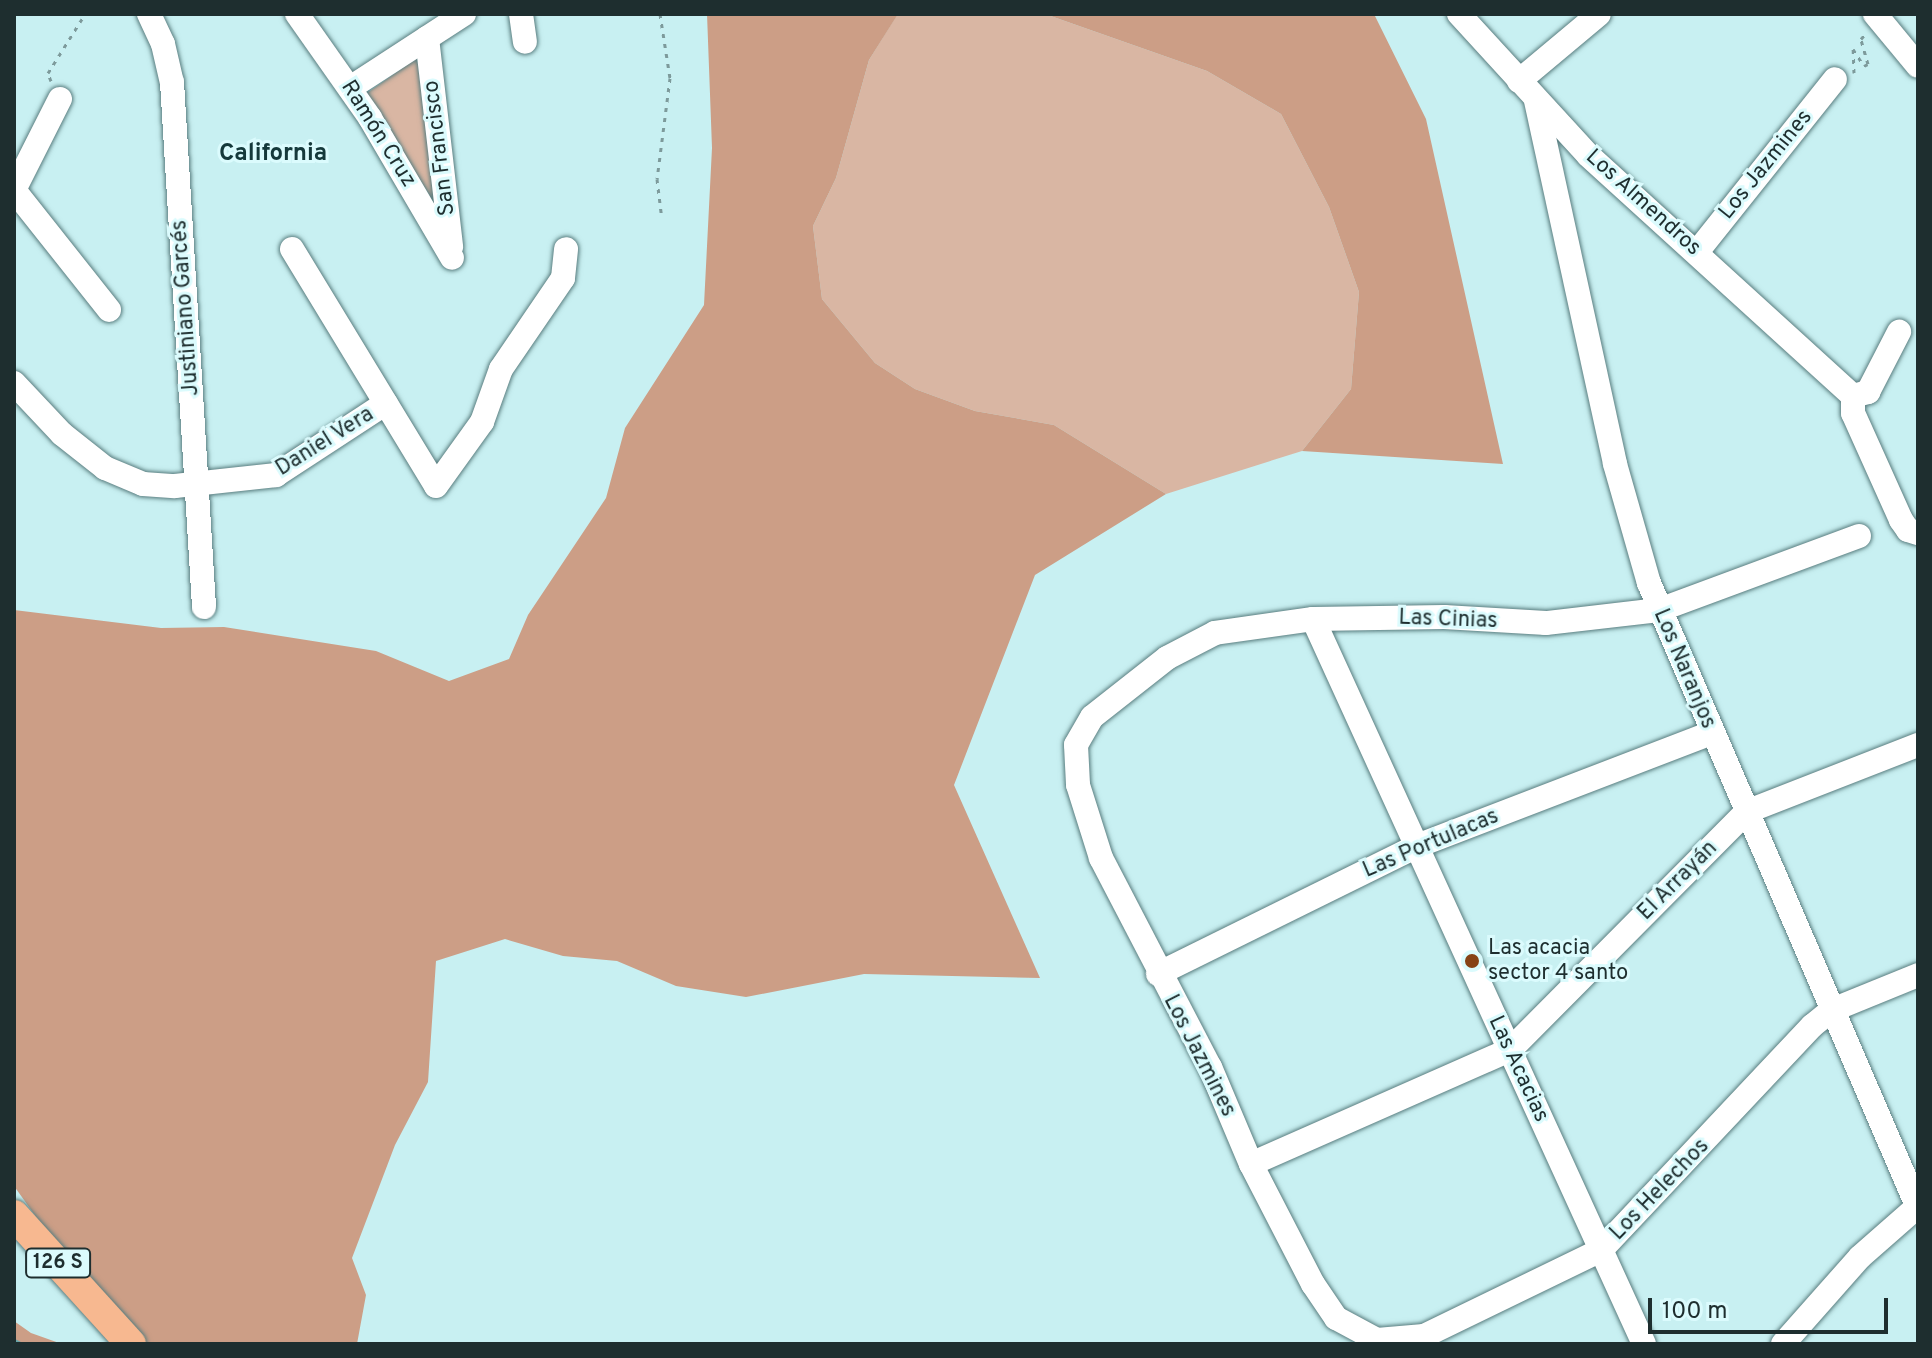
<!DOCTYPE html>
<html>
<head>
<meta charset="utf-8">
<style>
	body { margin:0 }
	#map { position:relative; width:1932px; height:1358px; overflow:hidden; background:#c8f0f2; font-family:Overpass,sans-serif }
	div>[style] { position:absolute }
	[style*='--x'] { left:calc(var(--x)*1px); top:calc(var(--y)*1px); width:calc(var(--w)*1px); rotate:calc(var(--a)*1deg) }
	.green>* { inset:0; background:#d9b6a3 }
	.forest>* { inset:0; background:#cc9e86 }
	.stream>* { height:5px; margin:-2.5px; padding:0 2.5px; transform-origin:2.5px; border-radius:2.5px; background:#67a6a9 }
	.path>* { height:3px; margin-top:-1.5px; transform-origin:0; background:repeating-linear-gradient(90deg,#7d9a9b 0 4px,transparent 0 10px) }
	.roads { filter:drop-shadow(0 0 2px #597d7f) drop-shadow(0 0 2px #597d7f) }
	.minor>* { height:24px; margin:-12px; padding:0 12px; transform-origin:12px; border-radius:12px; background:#fff }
	.major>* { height:30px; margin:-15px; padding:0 15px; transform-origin:15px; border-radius:15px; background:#f7b890 }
	.dots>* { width:22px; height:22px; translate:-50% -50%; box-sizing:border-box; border:4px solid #dbfbfd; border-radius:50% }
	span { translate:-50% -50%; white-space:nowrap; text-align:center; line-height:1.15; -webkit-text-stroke:6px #dbfbfd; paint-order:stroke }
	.shield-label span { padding:2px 6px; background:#dbfbfd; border:2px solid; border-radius:6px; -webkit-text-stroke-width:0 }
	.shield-label { font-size:20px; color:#1e2e2f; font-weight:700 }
	.street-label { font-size:22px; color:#1e2e2f }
	.poi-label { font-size:22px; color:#1e2e2f }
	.left { translate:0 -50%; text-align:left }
	.neighbourhood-label { font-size:24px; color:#15393b; font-weight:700 }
	.frame { position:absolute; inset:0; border:16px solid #1e2e2f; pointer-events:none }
	.scale { position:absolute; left:1648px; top:1298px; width:240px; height:36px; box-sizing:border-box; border:4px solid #1e2e2f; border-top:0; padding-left:10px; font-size:24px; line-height:28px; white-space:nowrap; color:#1e2e2f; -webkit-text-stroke:6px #dbfbfd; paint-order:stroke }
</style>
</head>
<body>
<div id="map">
	<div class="green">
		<i style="clip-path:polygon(1045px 14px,1207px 71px,1281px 114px,1329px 207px,1359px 292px,1351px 389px,1302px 451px,1166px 494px,1054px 425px,975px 411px,915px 389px,875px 363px,822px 299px,813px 226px,836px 178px,869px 60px,897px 15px)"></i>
		<i style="clip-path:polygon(417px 58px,435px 204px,367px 93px)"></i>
	</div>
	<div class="forest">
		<i style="clip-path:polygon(707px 14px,898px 14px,869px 60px,836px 178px,813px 226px,822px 299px,875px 363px,915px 389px,975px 411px,1054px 425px,1166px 494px,1035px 575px,954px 785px,1040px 978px,864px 974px,746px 997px,676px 986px,617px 961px,563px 956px,505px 939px,436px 961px,428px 1082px,395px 1145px,352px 1258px,366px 1295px,357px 1344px,127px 1344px,14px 1186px,14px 610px,161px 628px,224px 627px,376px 651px,449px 681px,509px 659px,528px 615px,606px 498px,625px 428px,704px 305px,712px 148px)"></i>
		<i style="clip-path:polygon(1045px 14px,1374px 14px,1426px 119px,1503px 464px,1302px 451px,1351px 389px,1359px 292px,1329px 207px,1281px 114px,1207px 71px)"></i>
		<i style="clip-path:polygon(14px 1321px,31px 1333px,62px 1344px,14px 1344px)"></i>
	</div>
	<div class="stream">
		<i style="--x:14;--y:1341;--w:7;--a:27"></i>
	</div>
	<div class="path">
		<i style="--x:660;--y:14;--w:65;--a:81.1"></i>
		<i style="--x:670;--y:78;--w:102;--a:97.3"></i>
		<i style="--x:657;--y:179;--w:38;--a:83"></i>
		<i style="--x:1854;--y:73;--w:24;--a:-92"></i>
		<i style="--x:1853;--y:49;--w:20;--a:57"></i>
		<i style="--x:1864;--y:66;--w:4;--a:-27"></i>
		<i style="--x:1868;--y:64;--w:26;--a:-106"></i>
		<i style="--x:1861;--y:39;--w:8;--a:-50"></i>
		<i style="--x:51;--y:81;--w:9;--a:-111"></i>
		<i style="--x:48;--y:73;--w:70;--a:-57.9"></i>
	</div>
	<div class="roads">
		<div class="minor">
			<i style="--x:149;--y:14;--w:33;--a:65"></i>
			<i style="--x:163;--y:44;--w:39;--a:77"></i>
			<i style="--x:172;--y:82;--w:526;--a:86.51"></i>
			<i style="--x:297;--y:14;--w:127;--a:54.9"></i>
			<i style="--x:370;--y:118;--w:162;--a:59.6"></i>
			<i style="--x:521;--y:14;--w:28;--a:82"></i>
			<i style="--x:1459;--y:14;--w:191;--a:47.5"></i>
			<i style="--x:1588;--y:155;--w:358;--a:42.3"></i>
			<i style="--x:1853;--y:396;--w:16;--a:-15"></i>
			<i style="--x:1868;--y:392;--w:68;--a:-62.7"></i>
			<i style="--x:1875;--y:14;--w:67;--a:50.4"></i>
			<i style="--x:427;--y:38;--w:210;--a:83.4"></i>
			<i style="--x:1519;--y:81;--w:104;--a:-39.9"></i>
			<i style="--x:350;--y:88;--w:136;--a:-33"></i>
			<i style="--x:1536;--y:101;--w:371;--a:77.7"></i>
			<i style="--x:1615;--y:464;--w:124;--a:74.1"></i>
			<i style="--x:1649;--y:583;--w:680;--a:66.71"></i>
			<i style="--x:14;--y:190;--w:153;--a:51.6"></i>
			<i style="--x:14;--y:190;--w:102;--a:-63.2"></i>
			<i style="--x:292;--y:249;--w:277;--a:58.7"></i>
			<i style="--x:436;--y:486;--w:79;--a:-54.3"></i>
			<i style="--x:482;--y:422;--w:56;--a:-70.3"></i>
			<i style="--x:501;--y:369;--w:110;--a:-55.7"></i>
			<i style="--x:563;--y:278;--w:29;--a:-84"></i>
			<i style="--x:1697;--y:252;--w:221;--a:-51.4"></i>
			<i style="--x:14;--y:383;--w:70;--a:46.7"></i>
			<i style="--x:62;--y:434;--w:55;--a:38.3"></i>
			<i style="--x:105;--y:468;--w:41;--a:22.8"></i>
			<i style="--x:143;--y:484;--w:32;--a:4"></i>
			<i style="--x:175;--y:486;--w:102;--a:-6.2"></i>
			<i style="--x:276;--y:475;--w:131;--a:-33.2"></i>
			<i style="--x:1853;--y:396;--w:17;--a:90"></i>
			<i style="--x:1853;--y:413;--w:117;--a:65.8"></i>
			<i style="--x:1901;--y:520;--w:12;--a:55"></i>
			<i style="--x:1908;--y:530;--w:10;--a:17"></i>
			<i style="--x:1859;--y:536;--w:213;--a:159.7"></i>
			<i style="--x:1659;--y:610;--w:114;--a:173.4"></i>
			<i style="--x:1546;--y:623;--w:102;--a:-176.6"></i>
			<i style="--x:1444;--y:617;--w:131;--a:179.1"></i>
			<i style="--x:1313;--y:619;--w:99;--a:171.9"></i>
			<i style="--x:1215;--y:633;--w:54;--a:152.5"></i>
			<i style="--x:1167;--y:658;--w:95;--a:141.8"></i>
			<i style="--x:1092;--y:717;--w:32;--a:120"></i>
			<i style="--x:1076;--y:745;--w:40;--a:87.1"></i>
			<i style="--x:1078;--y:785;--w:77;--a:72.5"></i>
			<i style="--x:1101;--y:858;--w:236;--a:62.5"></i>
			<i style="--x:1210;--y:1067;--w:105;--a:67.1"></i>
			<i style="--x:1251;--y:1164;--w:135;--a:62.7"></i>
			<i style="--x:1313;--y:1284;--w:41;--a:55.9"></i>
			<i style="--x:1336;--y:1318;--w:47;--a:28.2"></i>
			<i style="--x:1377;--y:1340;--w:47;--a:-4.9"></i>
			<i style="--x:1424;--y:1336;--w:197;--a:-25.9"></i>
			<i style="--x:1601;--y:1250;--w:308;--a:-46.7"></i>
			<i style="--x:1812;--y:1026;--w:26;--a:-39"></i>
			<i style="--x:1832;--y:1010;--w:93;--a:-22.1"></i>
			<i style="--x:1313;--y:619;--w:797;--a:65.46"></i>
			<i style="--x:1158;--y:974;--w:289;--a:-26.3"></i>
			<i style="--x:1417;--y:846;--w:316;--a:-21"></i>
			<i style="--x:1251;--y:1164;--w:283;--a:-23.8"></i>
			<i style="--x:1510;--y:1050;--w:335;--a:-45.2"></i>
			<i style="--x:1746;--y:812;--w:185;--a:-21.3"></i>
			<i style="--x:1783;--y:1344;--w:116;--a:-48.5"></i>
			<i style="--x:1860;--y:1257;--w:77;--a:-41.3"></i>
		</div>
		<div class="major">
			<i style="--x:14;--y:1215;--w:174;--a:47.8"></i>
		</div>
	</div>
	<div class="dots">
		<i style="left:1472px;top:961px;background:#874316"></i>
	</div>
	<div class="shield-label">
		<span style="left:58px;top:1263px">126 S</span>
	</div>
	<div class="street-label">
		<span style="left:378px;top:134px;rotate:58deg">Ramón Cruz</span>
		<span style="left:440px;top:148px;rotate:-97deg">San Francisco</span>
		<span style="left:1766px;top:165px;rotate:-51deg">Los Jazmines</span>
		<span style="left:1643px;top:203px;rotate:42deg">Los Almendros</span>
		<span style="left:186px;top:308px;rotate:-94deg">Justiniano Garcés</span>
		<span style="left:325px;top:442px;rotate:-32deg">Daniel Vera</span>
		<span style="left:1448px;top:620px;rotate:2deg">Las Cinias</span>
		<span style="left:1684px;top:669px;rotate:67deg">Los Naranjos</span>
		<span style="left:1431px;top:844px;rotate:-23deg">Las Portulacas</span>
		<span style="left:1678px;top:881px;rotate:-45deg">El Arrayán</span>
		<span style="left:1199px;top:1056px;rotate:63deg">Los Jazmines</span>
		<span style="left:1518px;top:1069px;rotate:65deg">Las Acacias</span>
		<span style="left:1660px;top:1190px;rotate:-46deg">Los Helechos</span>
	</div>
	<div class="poi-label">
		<span class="left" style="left:1488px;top:961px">Las acacia<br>sector 4 santo</span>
	</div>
	<div class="neighbourhood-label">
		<span style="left:273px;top:155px">California</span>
	</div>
	<div class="frame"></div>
	<div class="scale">100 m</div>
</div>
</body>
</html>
